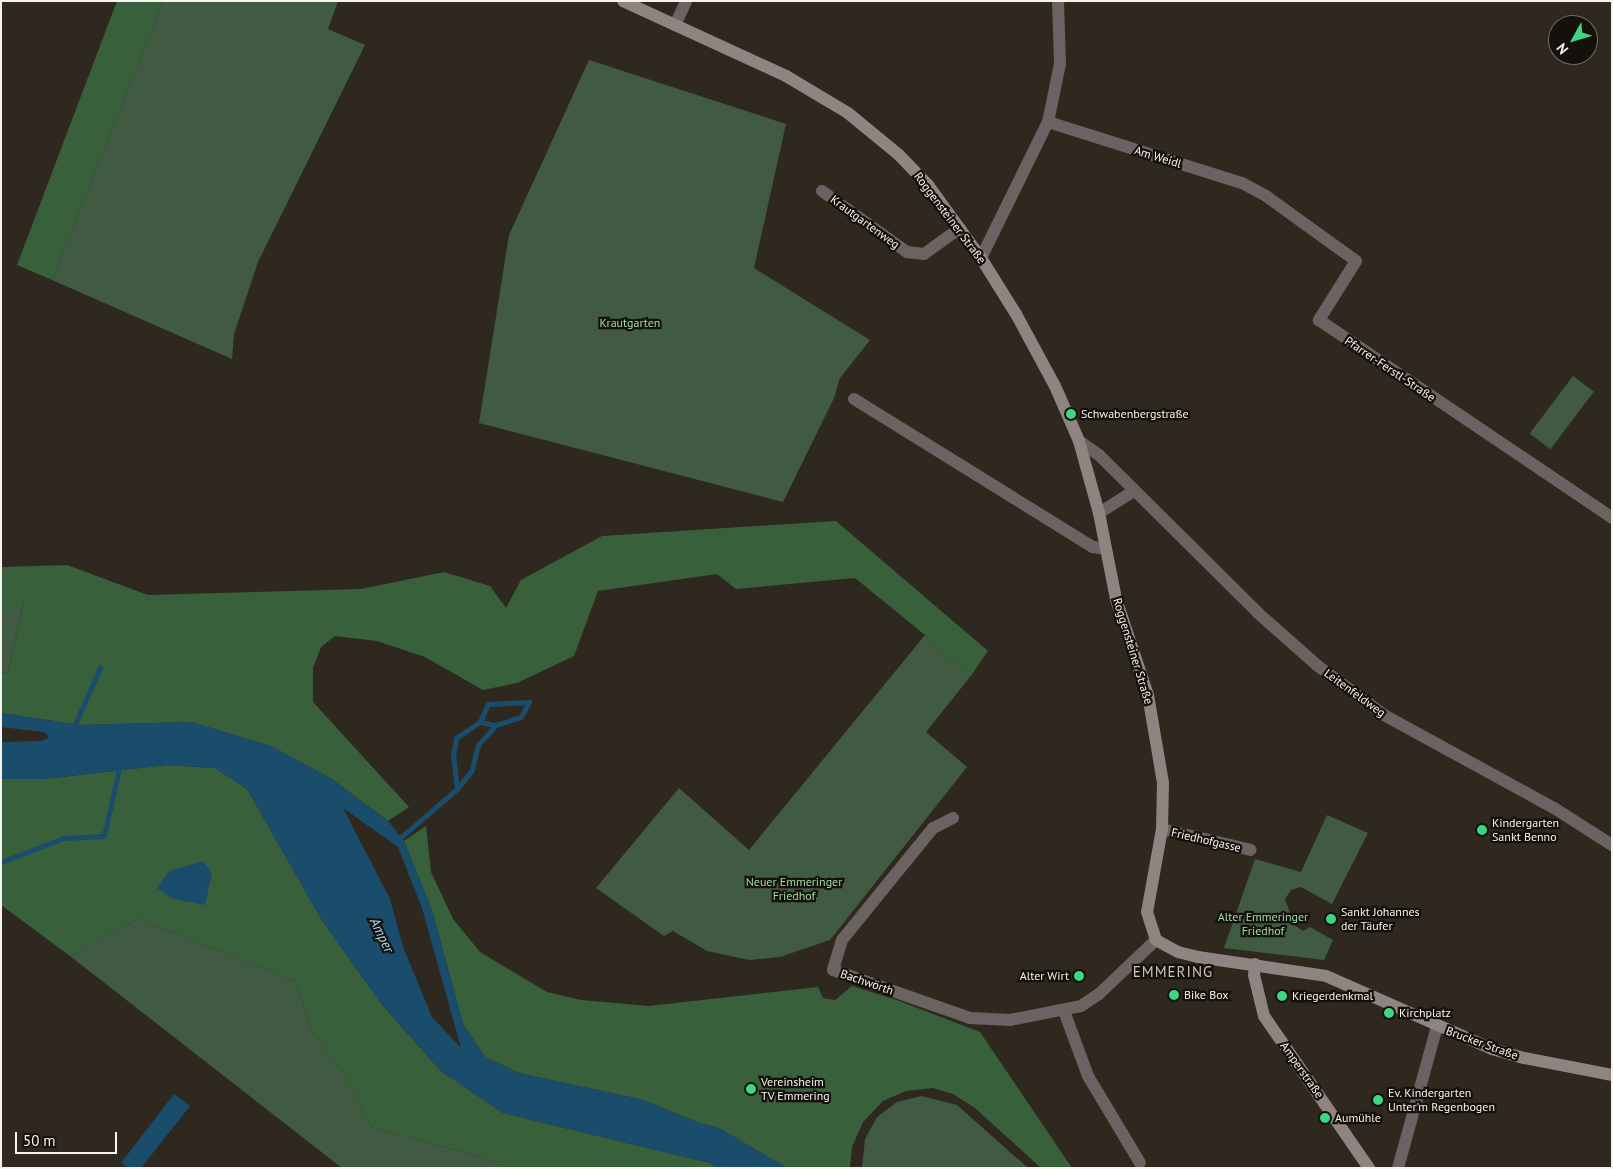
<!DOCTYPE html>
<html>
<head>
<meta charset="utf-8">
<style>
	body { margin:0 }
	#map { position:relative; width:1613px; height:1169px; overflow:hidden; background:#2f281e; font-family:"PT Sans",sans-serif }
	div>[style] { position:absolute }
	[style*='--x'] { left:calc(var(--x)*1px); top:calc(var(--y)*1px); width:calc(var(--w)*1px); rotate:calc(var(--a)*1deg) }
	.green>* { inset:0; background:#415a42; transform-origin:0 0 }
	.forest>* { inset:0; background:#38603b }
	.water>* { inset:0; background:#1a4d6b }
	.stream>* { height:4.5px; margin:-2.25px; padding:0 2.25px; transform-origin:2.25px; border-radius:2.25px; background:#1a4d6b }
	.street>* { height:12px; margin:-6px; padding:0 6px; transform-origin:6px; border-radius:6px; background:#6a6362 }
	.secondary>* { height:12px; margin:-6px; padding:0 6px; transform-origin:6px; border-radius:6px; background:#8f8482 }
	.dots>* { width:14px; height:14px; translate:-50% -50%; box-sizing:border-box; border:2px solid #14110d; border-radius:50% }
	span { translate:-50% -50%; white-space:nowrap; text-align:center; line-height:1.15; -webkit-text-stroke:4.5px #14110d; paint-order:stroke }
	.street-label { font-size:12px; color:#f6f2ec }
	.park-label { font-size:12px; color:#a0dfa4 }
	.poi-label { font-size:12px; color:#f6f2ec }
	.left { translate:0 -50%; text-align:left }
	.right { translate:-100% -50%; text-align:right }
	.water-label { font-size:14px; color:#add9f7; font-style:italic }
	.quarter-label { font-size:15px; color:#cdc4b8; letter-spacing:1px }
	.frame { position:absolute; inset:0; border:2px solid #f6f2ec; pointer-events:none }
	.north { position:absolute; left:1548px; top:15px; width:50px; height:50px; box-sizing:border-box; background:#14110d; border:1px solid #6e6b66; border-radius:50%; rotate:231deg; font-size:14px; font-weight:700; line-height:20px; text-align:center; color:#f6f2ec }
	.north::after { content:''; display:block; margin:auto; width:18px; height:22px; background:#3cd77e; clip-path:polygon(50% 0,100% 100%,50% 72%,0 100%) }
	.scale { position:absolute; left:15px; top:1132px; width:102px; height:22px; box-sizing:border-box; border:2px solid #f6f2ec; border-top:0; padding-left:6px; font-size:15px; line-height:18px; white-space:nowrap; color:#f6f2ec; -webkit-text-stroke:4px #14110d; paint-order:stroke }
</style>
</head>
<body>
<div id="map">
	<div class="green">
		<i style="clip-path:polygon(163px 1px,338px 1px,328px 29px,365px 45px,258px 262px,234px 334px,232px 359px,52px 280px)"></i>
		<i style="clip-path:polygon(589px 60px,786px 124px,754px 268px,870px 340px,840px 378px,834px 398px,783px 502px,479px 423px,509px 235px)"></i>
		<i style="left:1573px;top:376px;width:26px;height:72px;rotate:37deg"></i>
		<i style="clip-path:polygon(24px 600px,8px 673px,1px 672px,1px 617px)"></i>
		<i style="clip-path:polygon(925px 635px,970px 677px,926px 732px,967px 767px,830px 940px,780px 957px,749px 960px,707px 951px,673px 931px,664px 936px,596px 888px,679px 788px,749px 850px)"></i>
		<i style="clip-path:polygon(1327px 815px,1368px 833px,1332px 904px,1301px 887px,1291px 890px,1285px 899px,1294px 925px,1303px 931px,1310px 927px,1333px 940px,1324px 960px,1224px 948px,1255px 859px,1301px 872px)"></i>
		<i style="clip-path:polygon(138px 919px,296px 981px,312px 1032px,343px 1073px,371px 1127px,500px 1162px,503px 1168px,342px 1168px,70px 956px)"></i>
		<i style="clip-path:polygon(922px 1096px,957px 1105px,1028px 1168px,862px 1168px,865px 1139px,877px 1117px,897px 1102px)"></i>
	</div>
	<div class="forest">
		<i style="clip-path:polygon(117px 1px,163px 1px,52px 280px,17px 265px)"></i>
		<i style="clip-path:polygon(836px 521px,988px 651px,970px 677px,925px 635px,855px 578px,736px 589px,717px 574px,598px 591px,574px 656px,517px 683px,483px 690px,425px 657px,377px 641px,335px 636px,321px 647px,313px 668px,313px 702px,409px 807px,388px 821px,330px 778px,271px 746px,191px 722px,80px 725px,1px 713px,1px 672px,8px 673px,24px 601px,1px 617px,1px 567px,67px 565px,148px 595px,361px 589px,444px 572px,490px 586px,506px 608px,521px 580px,602px 536px)"></i>
		<i style="clip-path:polygon(166px 765px,215px 768px,247px 789px,323px 922px,383px 1006px,441px 1071px,503px 1113px,710px 1163px,719px 1168px,503px 1168px,500px 1162px,371px 1127px,343px 1073px,312px 1032px,296px 981px,138px 919px,70px 956px,1px 905px,1px 779px,44px 779px)"></i>
		<i style="clip-path:polygon(426px 826px,431px 872px,453px 919px,480px 952px,547px 992px,581px 1000px,649px 1006px,818px 987px,823px 998px,835px 1000px,852px 986px,894px 999px,980px 1032px,1072px 1168px,1041px 1168px,975px 1108px,953px 1094px,933px 1088px,906px 1091px,883px 1101px,863px 1122px,852px 1147px,850px 1168px,787px 1168px,717px 1127px,699px 1123px,643px 1100px,519px 1073px,485px 1057px,463px 1024px,432px 910px,404px 841px)"></i>
	</div>
	<div class="water">
		<i style="clip-path:polygon(evenodd,1px 713px,80px 725px,191px 722px,271px 746px,330px 778px,388px 821px,404px 841px,432px 910px,463px 1024px,485px 1057px,519px 1073px,643px 1100px,699px 1123px,717px 1127px,787px 1168px,719px 1168px,710px 1163px,503px 1113px,441px 1071px,383px 1006px,323px 922px,247px 789px,215px 768px,166px 765px,44px 779px,1px 779px,1px 742px,42px 741px,49px 737px,44px 732px,1px 727px,1px 713px,343px 808px,398px 847px,422px 908px,461px 1048px,432px 1017px,403px 947px,390px 899px,343px 808px)"></i>
		<i style="clip-path:polygon(203px 861px,212px 873px,205px 905px,173px 899px,157px 888px,169px 871px)"></i>
		<i style="clip-path:polygon(174px 1094px,190px 1106px,141px 1168px,128px 1168px,121px 1163px)"></i>
	</div>
	<div class="stream">
		<i style="--x:480;--y:722;--w:16;--a:11"></i>
		<i style="--x:73;--y:729;--w:67;--a:-66.1"></i>
		<i style="--x:457;--y:788;--w:31;--a:-97"></i>
		<i style="--x:453;--y:757;--w:19;--a:-81"></i>
		<i style="--x:456;--y:738;--w:29;--a:-34"></i>
		<i style="--x:480;--y:722;--w:20;--a:-66"></i>
		<i style="--x:488;--y:704;--w:41;--a:-2.8"></i>
		<i style="--x:399;--y:839;--w:77;--a:-40.8"></i>
		<i style="--x:457;--y:789;--w:22;--a:-51"></i>
		<i style="--x:471;--y:772;--w:28;--a:-75"></i>
		<i style="--x:478;--y:745;--w:27;--a:-48"></i>
		<i style="--x:496;--y:725;--w:26;--a:-18"></i>
		<i style="--x:521;--y:717;--w:17;--a:-62"></i>
		<i style="--x:1;--y:862;--w:67;--a:-20.9"></i>
		<i style="--x:64;--y:838;--w:40;--a:-2.9"></i>
		<i style="--x:104;--y:836;--w:73;--a:-77.3"></i>
	</div>
	<div class="street">
		<i style="--x:675;--y:25;--w:26;--a:-65"></i>
		<i style="--x:1048;--y:122;--w:203;--a:17.5"></i>
		<i style="--x:1242;--y:183;--w:27;--a:28"></i>
		<i style="--x:1266;--y:196;--w:111;--a:35.8"></i>
		<i style="--x:1356;--y:261;--w:70;--a:122.1"></i>
		<i style="--x:1319;--y:320;--w:354;--a:34"></i>
		<i style="--x:822;--y:191;--w:105;--a:35.7"></i>
		<i style="--x:907;--y:252;--w:17;--a:7"></i>
		<i style="--x:924;--y:254;--w:44;--a:-35.8"></i>
		<i style="--x:981;--y:258;--w:152;--a:-63.8"></i>
		<i style="--x:1048;--y:122;--w:59;--a:-78.3"></i>
		<i style="--x:1060;--y:64;--w:63;--a:-91.8"></i>
		<i style="--x:854;--y:399;--w:281;--a:31.8"></i>
		<i style="--x:1093;--y:547;--w:13;--a:9"></i>
		<i style="--x:1079;--y:441;--w:24;--a:35"></i>
		<i style="--x:1099;--y:455;--w:224;--a:44.8"></i>
		<i style="--x:1258;--y:613;--w:80;--a:41.5"></i>
		<i style="--x:1318;--y:666;--w:82;--a:36.6"></i>
		<i style="--x:1384;--y:715;--w:194;--a:28.7"></i>
		<i style="--x:1554;--y:808;--w:69;--a:32.5"></i>
		<i style="--x:1099;--y:513;--w:41;--a:-32.2"></i>
		<i style="--x:953;--y:818;--w:22;--a:153"></i>
		<i style="--x:933;--y:828;--w:144;--a:129.1"></i>
		<i style="--x:842;--y:940;--w:31;--a:107"></i>
		<i style="--x:833;--y:970;--w:145;--a:19.3"></i>
		<i style="--x:970;--y:1018;--w:40;--a:2.9"></i>
		<i style="--x:1010;--y:1020;--w:72;--a:-11.2"></i>
		<i style="--x:1081;--y:1006;--w:22;--a:-34"></i>
		<i style="--x:1099;--y:994;--w:79;--a:-43.5"></i>
		<i style="--x:1162;--y:829;--w:91;--a:13.3"></i>
		<i style="--x:1064;--y:1011;--w:69;--a:69.7"></i>
		<i style="--x:1088;--y:1076;--w:101;--a:59.1"></i>
		<i style="--x:1398;--y:1168;--w:147;--a:-74.6"></i>
	</div>
	<div class="secondary">
		<i style="--x:623;--y:1;--w:179;--a:24.7"></i>
		<i style="--x:786;--y:76;--w:72;--a:30.8"></i>
		<i style="--x:848;--y:113;--w:66;--a:39.5"></i>
		<i style="--x:899;--y:155;--w:42;--a:46"></i>
		<i style="--x:928;--y:185;--w:90;--a:54"></i>
		<i style="--x:981;--y:258;--w:66;--a:58"></i>
		<i style="--x:1016;--y:314;--w:82;--a:61.6"></i>
		<i style="--x:1055;--y:386;--w:60;--a:66.4"></i>
		<i style="--x:1079;--y:441;--w:75;--a:74.5"></i>
		<i style="--x:1099;--y:513;--w:88;--a:78.8"></i>
		<i style="--x:1116;--y:599;--w:101;--a:71.6"></i>
		<i style="--x:1148;--y:695;--w:89;--a:80.3"></i>
		<i style="--x:1163;--y:783;--w:46;--a:91.2"></i>
		<i style="--x:1162;--y:829;--w:84;--a:100.2"></i>
		<i style="--x:1147;--y:912;--w:29;--a:72"></i>
		<i style="--x:1156;--y:940;--w:25;--a:29"></i>
		<i style="--x:1178;--y:952;--w:21;--a:14"></i>
		<i style="--x:1198;--y:957;--w:129;--a:8.4"></i>
		<i style="--x:1326;--y:976;--w:181;--a:23.7"></i>
		<i style="--x:1492;--y:1049;--w:33;--a:16"></i>
		<i style="--x:1524;--y:1058;--w:90;--a:10.9"></i>
		<i style="--x:1255;--y:964;--w:11;--a:95"></i>
		<i style="--x:1254;--y:975;--w:42;--a:76.3"></i>
		<i style="--x:1264;--y:1016;--w:185;--a:55.4"></i>
	</div>
	<div class="dots">
		<i style="left:1071px;top:414px;background:#3cd77e"></i>
		<i style="left:1482px;top:830px;background:#3cd77e"></i>
		<i style="left:1331px;top:919px;background:#3cd77e"></i>
		<i style="left:1079px;top:976px;background:#3cd77e"></i>
		<i style="left:1174px;top:995px;background:#3cd77e"></i>
		<i style="left:1282px;top:996px;background:#3cd77e"></i>
		<i style="left:1389px;top:1013px;background:#3cd77e"></i>
		<i style="left:751px;top:1089px;background:#3cd77e"></i>
		<i style="left:1378px;top:1100px;background:#3cd77e"></i>
		<i style="left:1325px;top:1118px;background:#3cd77e"></i>
	</div>
	<div class="street-label">
		<span style="left:1158px;top:157px;rotate:17deg">Am Weidl</span>
		<span style="left:950px;top:218px;rotate:53deg">Roggensteiner Straße</span>
		<span style="left:865px;top:222px;rotate:36deg">Krautgartenweg</span>
		<span style="left:1390px;top:369px;rotate:34deg">Pfarrer-Ferstl-Straße</span>
		<span style="left:1133px;top:651px;rotate:73deg">Roggensteiner Straße</span>
		<span style="left:1355px;top:693px;rotate:36deg">Leitenfeldweg</span>
		<span style="left:1206px;top:840px;rotate:13deg">Friedhofgasse</span>
		<span style="left:867px;top:982px;rotate:19deg">Bachwörth</span>
		<span style="left:1482px;top:1043px;rotate:20deg">Brucker Straße</span>
		<span style="left:1302px;top:1070px;rotate:55deg">Amperstraße</span>
	</div>
	<div class="park-label">
		<span style="left:630px;top:323px">Krautgarten</span>
		<span style="left:794px;top:889px">Neuer Emmeringer<br>Friedhof</span>
		<span style="left:1263px;top:924px">Alter Emmeringer<br>Friedhof</span>
	</div>
	<div class="poi-label">
		<span class="left" style="left:1081px;top:414px">Schwabenbergstraße</span>
		<span class="left" style="left:1492px;top:830px">Kindergarten<br>Sankt Benno</span>
		<span class="left" style="left:1341px;top:919px">Sankt Johannes<br>der Täufer</span>
		<span class="right" style="left:1069px;top:976px">Alter Wirt</span>
		<span class="left" style="left:1184px;top:995px">Bike Box</span>
		<span class="left" style="left:1292px;top:996px">Kriegerdenkmal</span>
		<span class="left" style="left:1399px;top:1013px">Kirchplatz</span>
		<span class="left" style="left:761px;top:1089px">Vereinsheim<br>TV Emmering</span>
		<span class="left" style="left:1388px;top:1100px">Ev. Kindergarten<br>Unter'm Regenbogen</span>
		<span class="left" style="left:1335px;top:1118px">Aumühle</span>
	</div>
	<div class="water-label">
		<span style="left:382px;top:935px;rotate:64deg">Amper</span>
	</div>
	<div class="quarter-label">
		<span style="left:1173px;top:972px">EMMERING</span>
	</div>
	<div class="frame"></div>
	<div class="north">N</div>
	<div class="scale">50 m</div>
</div>
</body>
</html>
